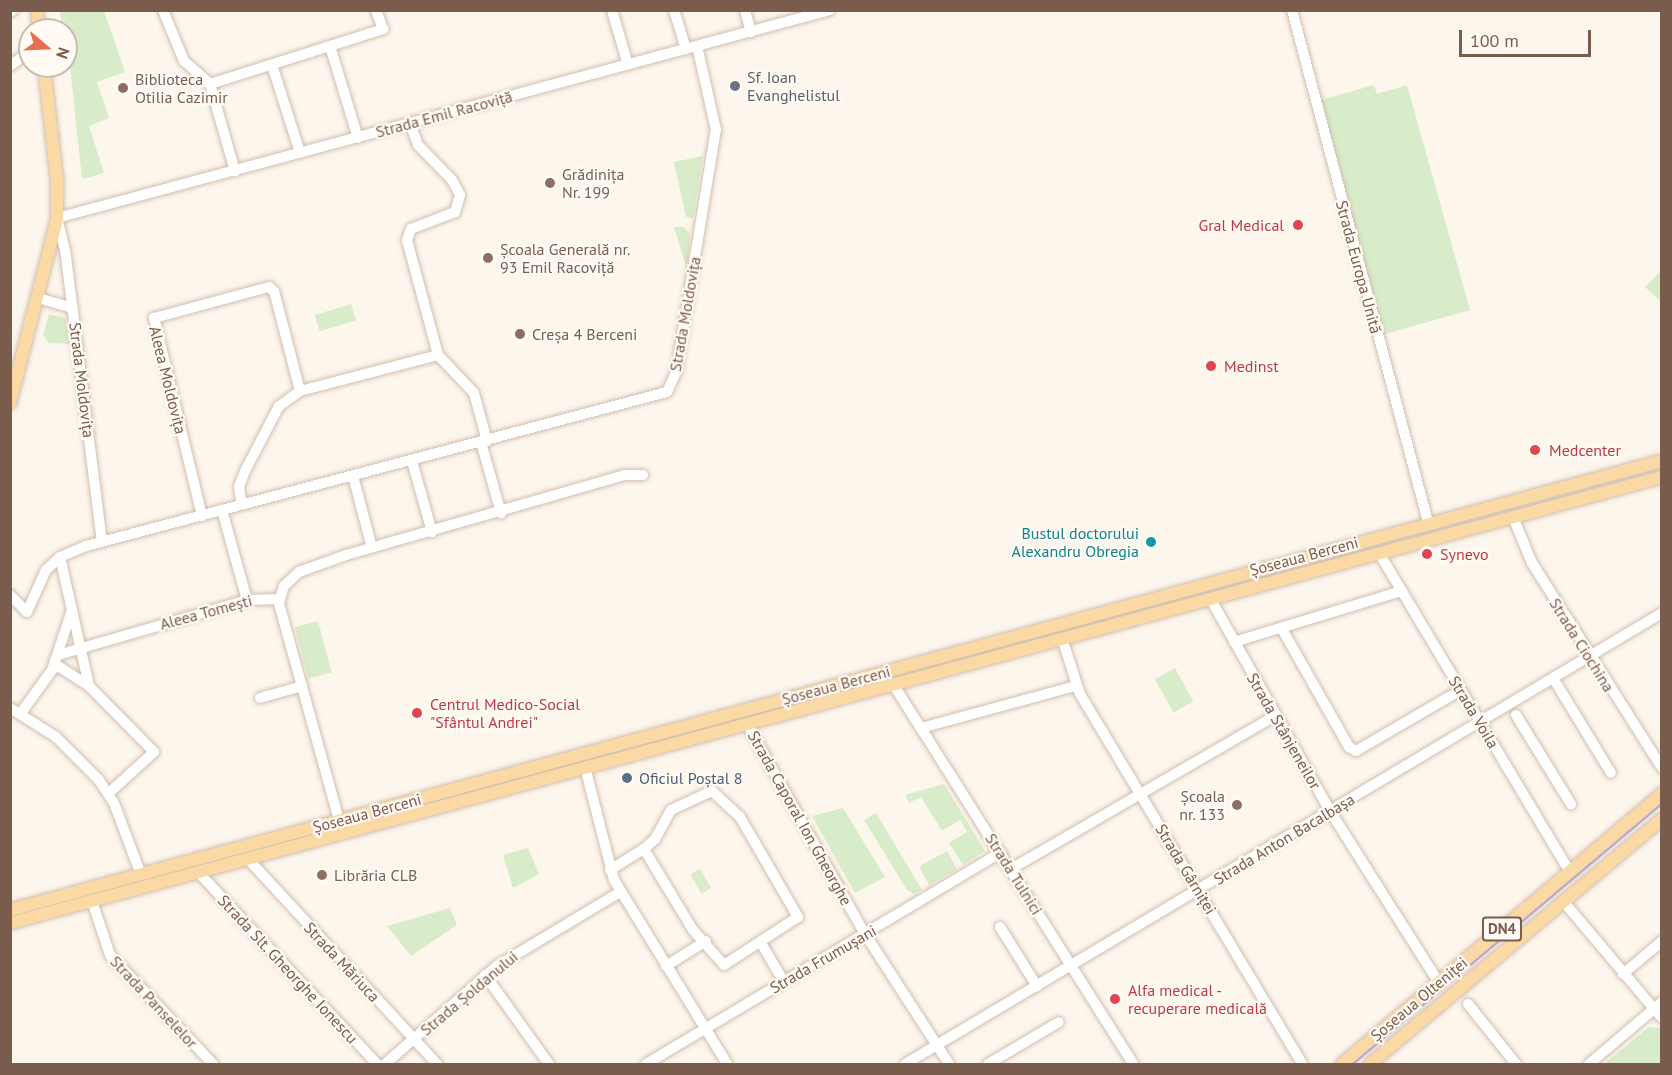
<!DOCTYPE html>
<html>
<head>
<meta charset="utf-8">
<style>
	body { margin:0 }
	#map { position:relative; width:1672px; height:1075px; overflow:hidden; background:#fdf6ec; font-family:"PT Sans",sans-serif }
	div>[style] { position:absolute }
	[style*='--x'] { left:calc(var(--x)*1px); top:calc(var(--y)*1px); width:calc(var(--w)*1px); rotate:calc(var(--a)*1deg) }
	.green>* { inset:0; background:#d8ecc9; transform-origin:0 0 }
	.roads { filter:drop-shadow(0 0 2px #d1beb0) drop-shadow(0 0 2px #d1beb0) }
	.minor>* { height:10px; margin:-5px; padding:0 5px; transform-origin:5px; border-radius:5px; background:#fff }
	.major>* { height:12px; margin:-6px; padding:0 6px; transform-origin:6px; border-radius:6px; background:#fbd9a5 }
	.tram>* { height:1.5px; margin:-0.75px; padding:0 0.75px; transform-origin:0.75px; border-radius:0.75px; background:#b9a8c9 }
	.dots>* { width:16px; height:16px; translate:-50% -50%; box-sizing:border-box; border:3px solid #fffaf3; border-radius:50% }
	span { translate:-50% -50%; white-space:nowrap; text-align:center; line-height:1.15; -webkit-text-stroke:4.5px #fffaf3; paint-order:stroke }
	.shield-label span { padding:2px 4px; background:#fffaf3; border:2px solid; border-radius:4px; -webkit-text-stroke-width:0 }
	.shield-label { font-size:15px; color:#7a5c4d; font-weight:700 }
	.worship-label { font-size:16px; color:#5b616d }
	.left { translate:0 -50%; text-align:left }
	.education-label { font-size:16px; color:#785e54 }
	.right { translate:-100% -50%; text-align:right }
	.street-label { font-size:16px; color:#7a5c4d }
	.health-label { font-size:16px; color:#be3a42 }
	.culture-label { font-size:16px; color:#0d838f }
	.service-label { font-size:16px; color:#4e5e75 }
	.frame { position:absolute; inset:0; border:12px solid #7a5c4d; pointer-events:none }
	.north { position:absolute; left:18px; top:18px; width:60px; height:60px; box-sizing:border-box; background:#fffaf3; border:2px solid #cabbb1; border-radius:50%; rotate:109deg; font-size:16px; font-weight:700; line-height:24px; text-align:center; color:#7a5c4d }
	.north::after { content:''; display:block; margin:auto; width:21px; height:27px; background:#e76f51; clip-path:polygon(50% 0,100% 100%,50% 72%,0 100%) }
	.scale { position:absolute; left:1459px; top:30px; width:132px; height:27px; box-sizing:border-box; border:3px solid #7a5c4d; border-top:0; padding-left:8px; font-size:18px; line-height:21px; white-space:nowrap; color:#7a5c4d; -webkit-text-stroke:4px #fffaf3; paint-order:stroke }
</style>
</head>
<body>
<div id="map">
	<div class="green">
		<i style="clip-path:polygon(60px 11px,104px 11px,125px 72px,97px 82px,109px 118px,89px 126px,104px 173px,82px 179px,66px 30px,62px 30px)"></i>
		<i style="clip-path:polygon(1374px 85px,1377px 94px,1407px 85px,1470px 310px,1382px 335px,1318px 101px)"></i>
		<i style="clip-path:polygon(703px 156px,693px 218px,686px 217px,674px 162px)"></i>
		<i style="clip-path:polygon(674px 227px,684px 227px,690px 234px,687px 270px)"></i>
		<i style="clip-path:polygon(1661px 271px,1661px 302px,1645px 287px)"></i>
		<i style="left:351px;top:304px;width:17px;height:38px;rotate:73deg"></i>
		<i style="clip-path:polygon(49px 314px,65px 318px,70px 344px,49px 343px,43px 335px)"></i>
		<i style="left:318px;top:621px;width:53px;height:24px;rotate:75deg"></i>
		<i style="left:1175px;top:668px;width:38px;height:23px;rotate:61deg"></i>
		<i style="clip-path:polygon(944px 784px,985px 851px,963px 865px,949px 843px,967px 832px,960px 820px,942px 831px,921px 797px,909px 803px,905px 795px)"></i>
		<i style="clip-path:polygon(843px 808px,885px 877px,855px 893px,812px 816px)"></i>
		<i style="clip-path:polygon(876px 813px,922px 890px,914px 894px,907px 890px,864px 820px)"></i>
		<i style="clip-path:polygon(528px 848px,539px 874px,513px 888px,503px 855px)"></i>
		<i style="left:947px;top:851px;width:21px;height:32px;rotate:61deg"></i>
		<i style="left:700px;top:869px;width:22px;height:11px;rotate:60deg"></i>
		<i style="clip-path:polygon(450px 908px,457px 925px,411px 956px,387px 926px)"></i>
		<i style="clip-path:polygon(1649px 1027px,1661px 1028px,1661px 1064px,1604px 1064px)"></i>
	</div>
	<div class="roads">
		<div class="minor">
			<i style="--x:163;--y:10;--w:55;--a:67.6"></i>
			<i style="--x:184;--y:61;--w:35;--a:41"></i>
			<i style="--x:210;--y:84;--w:91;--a:74"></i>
			<i style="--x:612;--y:10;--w:57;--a:73.8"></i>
			<i style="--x:674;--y:10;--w:41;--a:72.9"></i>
			<i style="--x:745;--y:10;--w:23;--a:75"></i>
			<i style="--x:1292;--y:10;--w:530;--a:75.12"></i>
			<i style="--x:10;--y:12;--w:4;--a:-34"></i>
			<i style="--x:330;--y:46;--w:96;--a:73.1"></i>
			<i style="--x:272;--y:65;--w:92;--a:72.3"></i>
			<i style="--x:10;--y:66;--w:25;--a:-37"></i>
			<i style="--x:210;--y:84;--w:182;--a:-17.6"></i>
			<i style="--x:383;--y:29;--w:20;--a:-110"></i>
			<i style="--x:410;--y:123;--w:23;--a:70"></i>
			<i style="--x:418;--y:145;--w:49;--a:45.8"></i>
			<i style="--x:452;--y:180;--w:17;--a:62"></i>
			<i style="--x:460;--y:195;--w:18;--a:106"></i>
			<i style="--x:455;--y:212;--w:47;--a:158.9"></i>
			<i style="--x:411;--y:229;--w:12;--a:110"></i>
			<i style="--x:407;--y:240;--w:119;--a:74.9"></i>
			<i style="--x:438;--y:355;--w:52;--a:46.5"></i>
			<i style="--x:474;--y:393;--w:50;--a:74.8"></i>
			<i style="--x:38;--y:298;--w:36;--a:16"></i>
			<i style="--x:300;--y:391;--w:143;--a:-14.6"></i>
			<i style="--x:481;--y:442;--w:74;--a:74.3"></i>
			<i style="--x:412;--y:461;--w:74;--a:74.3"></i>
			<i style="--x:353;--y:476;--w:74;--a:75.2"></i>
			<i style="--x:222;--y:510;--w:93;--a:74.5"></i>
			<i style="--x:202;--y:516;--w:204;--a:-103.6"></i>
			<i style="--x:154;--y:318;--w:119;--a:-15.1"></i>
			<i style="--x:269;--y:287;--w:6;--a:39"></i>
			<i style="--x:274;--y:291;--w:103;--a:75.4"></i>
			<i style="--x:300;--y:391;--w:26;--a:144"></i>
			<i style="--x:279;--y:406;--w:73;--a:117.6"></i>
			<i style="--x:245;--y:471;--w:17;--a:111"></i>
			<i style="--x:239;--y:487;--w:18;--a:81"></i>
			<i style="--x:1513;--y:517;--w:50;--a:67.6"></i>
			<i style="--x:1532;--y:563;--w:243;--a:57.6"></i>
			<i style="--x:102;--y:542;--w:294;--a:-97.2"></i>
			<i style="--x:65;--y:250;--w:33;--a:-104"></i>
			<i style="--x:57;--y:218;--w:800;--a:-15.06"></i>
			<i style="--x:1379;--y:553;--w:372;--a:59.1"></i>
			<i style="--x:60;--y:557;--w:132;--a:77.3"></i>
			<i style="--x:10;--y:595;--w:24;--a:45"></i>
			<i style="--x:27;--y:612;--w:46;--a:-65.7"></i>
			<i style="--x:46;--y:570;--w:19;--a:-43"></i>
			<i style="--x:60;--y:557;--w:28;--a:-23"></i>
			<i style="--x:86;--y:546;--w:601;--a:-14.85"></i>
			<i style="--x:667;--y:392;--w:21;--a:-65"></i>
			<i style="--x:676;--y:373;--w:246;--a:-80.7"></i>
			<i style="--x:716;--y:130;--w:86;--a:-102.7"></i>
			<i style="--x:1210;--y:598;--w:244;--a:60.6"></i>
			<i style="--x:1330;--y:811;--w:204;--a:57.6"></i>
			<i style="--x:1282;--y:629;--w:136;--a:60.4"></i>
			<i style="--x:1349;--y:747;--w:8;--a:30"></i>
			<i style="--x:1356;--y:751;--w:121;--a:-30.2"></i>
			<i style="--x:1062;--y:638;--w:59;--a:72.2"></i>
			<i style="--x:1080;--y:694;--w:431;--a:59"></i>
			<i style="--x:1234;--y:642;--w:176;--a:-16.9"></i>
			<i style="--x:58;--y:655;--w:197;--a:-16.2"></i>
			<i style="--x:247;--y:600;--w:32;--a:-2"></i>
			<i style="--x:55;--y:664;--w:40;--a:32.9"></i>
			<i style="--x:89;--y:686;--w:93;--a:45.4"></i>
			<i style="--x:154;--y:752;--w:61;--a:137.7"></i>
			<i style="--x:1553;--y:678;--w:111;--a:58.6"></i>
			<i style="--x:893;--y:684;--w:449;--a:57.7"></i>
			<i style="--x:260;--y:698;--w:44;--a:-15.9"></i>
			<i style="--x:10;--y:708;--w:54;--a:32.2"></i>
			<i style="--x:56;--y:737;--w:61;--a:45"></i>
			<i style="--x:99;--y:780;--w:27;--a:57"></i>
			<i style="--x:114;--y:803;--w:77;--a:69.4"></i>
			<i style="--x:21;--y:713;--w:53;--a:-54.2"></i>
			<i style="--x:52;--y:670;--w:63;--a:-71.6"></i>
			<i style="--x:1516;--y:715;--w:105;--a:58.3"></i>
			<i style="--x:747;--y:724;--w:241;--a:60.7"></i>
			<i style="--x:865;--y:934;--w:155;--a:57.1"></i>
			<i style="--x:921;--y:728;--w:161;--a:-15.2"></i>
			<i style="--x:585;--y:767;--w:117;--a:75.6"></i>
			<i style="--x:614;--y:880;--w:216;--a:58.4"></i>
			<i style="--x:712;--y:791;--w:38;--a:43"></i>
			<i style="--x:740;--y:817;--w:116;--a:59.9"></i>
			<i style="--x:798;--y:917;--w:88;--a:147"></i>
			<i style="--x:724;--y:965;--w:47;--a:-131.5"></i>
			<i style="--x:693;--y:930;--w:95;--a:-121.2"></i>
			<i style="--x:644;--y:849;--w:15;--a:-42"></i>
			<i style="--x:655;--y:839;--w:33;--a:-61"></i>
			<i style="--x:671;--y:810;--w:45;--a:-24.9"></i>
			<i style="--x:339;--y:820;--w:225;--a:-105.5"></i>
			<i style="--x:279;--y:603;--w:18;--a:-74"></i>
			<i style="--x:284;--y:586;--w:21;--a:-43"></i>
			<i style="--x:299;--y:572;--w:50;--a:-19.9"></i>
			<i style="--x:346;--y:555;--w:290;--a:-16"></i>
			<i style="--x:625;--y:475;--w:18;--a:0"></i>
			<i style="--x:248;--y:859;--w:279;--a:47.3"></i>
			<i style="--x:1011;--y:869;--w:305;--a:-30.1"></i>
			<i style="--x:610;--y:870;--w:40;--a:-32"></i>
			<i style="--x:199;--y:873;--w:261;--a:47"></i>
			<i style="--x:92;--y:901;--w:57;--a:71.6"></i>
			<i style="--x:110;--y:955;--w:150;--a:46.6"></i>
			<i style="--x:1563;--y:901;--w:153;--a:49.8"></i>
			<i style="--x:1000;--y:927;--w:70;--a:57.9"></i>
			<i style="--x:761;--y:943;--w:45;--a:59.5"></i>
			<i style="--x:666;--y:966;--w:47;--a:-32"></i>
			<i style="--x:1623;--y:974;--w:51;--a:-40.2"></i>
			<i style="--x:485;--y:975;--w:110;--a:54.3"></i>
			<i style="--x:1468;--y:1004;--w:77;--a:51.3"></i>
			<i style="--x:385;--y:1064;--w:149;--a:-41.2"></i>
			<i style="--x:497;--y:966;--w:144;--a:-31"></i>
			<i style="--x:646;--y:1064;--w:413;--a:-30.8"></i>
			<i style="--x:905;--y:1064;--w:881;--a:-30.79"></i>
			<i style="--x:988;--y:1064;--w:82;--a:-30.6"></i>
			<i style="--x:1589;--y:1064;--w:96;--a:-40.3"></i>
		</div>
		<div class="major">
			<i style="--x:37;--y:10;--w:20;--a:84"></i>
			<i style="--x:10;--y:403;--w:191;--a:-75.7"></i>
			<i style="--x:57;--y:218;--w:38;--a:-90"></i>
			<i style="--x:57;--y:180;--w:115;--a:-96.5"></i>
			<i style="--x:10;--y:910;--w:1712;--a:-15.21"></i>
			<i style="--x:10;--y:923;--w:1711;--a:-15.11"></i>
			<i style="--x:1342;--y:1064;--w:419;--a:-40.2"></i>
			<i style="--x:1370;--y:1064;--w:381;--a:-40"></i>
		</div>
	</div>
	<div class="tram">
		<i style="--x:1353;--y:1064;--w:404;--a:-40.1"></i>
	</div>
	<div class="dots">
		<i style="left:735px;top:86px;background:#6b7280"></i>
		<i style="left:123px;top:88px;background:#8d6e63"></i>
		<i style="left:550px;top:183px;background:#8d6e63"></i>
		<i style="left:1298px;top:225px;background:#e0444e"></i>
		<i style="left:488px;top:258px;background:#8d6e63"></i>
		<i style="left:520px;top:334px;background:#8d6e63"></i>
		<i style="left:1211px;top:366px;background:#e0444e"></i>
		<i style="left:1535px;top:450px;background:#e0444e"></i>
		<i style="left:1151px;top:542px;background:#0f9aa8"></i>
		<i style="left:1427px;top:554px;background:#e0444e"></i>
		<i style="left:417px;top:713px;background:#e0444e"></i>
		<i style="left:627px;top:778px;background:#5c6f8a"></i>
		<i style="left:1237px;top:805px;background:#8d6e63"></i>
		<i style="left:322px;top:875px;background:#8d6e63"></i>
		<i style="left:1115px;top:999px;background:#e0444e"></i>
	</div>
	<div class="shield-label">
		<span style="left:1502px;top:929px">DN4</span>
	</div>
	<div class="worship-label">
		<span class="left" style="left:747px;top:86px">Sf. Ioan<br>Evanghelistul</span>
	</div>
	<div class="education-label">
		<span class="left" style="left:135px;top:88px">Biblioteca<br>Otilia Cazimir</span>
		<span class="left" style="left:562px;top:183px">Grădinița<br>Nr. 199</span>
		<span class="left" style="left:500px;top:258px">Școala Generală nr.<br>93 Emil Racoviță</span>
		<span class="left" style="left:532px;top:334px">Creșa 4 Berceni</span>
		<span class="right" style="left:1225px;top:805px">Școala<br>nr. 133</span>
		<span class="left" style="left:334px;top:875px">Librăria CLB</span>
	</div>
	<div class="street-label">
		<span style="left:444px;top:114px;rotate:-15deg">Strada Emil Racoviță</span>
		<span style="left:1359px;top:267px;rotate:75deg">Strada Europa Unită</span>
		<span style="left:685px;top:314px;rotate:-80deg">Strada Moldovița</span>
		<span style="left:82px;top:380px;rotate:83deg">Strada Moldovița</span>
		<span style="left:168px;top:380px;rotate:76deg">Aleea Moldovița</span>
		<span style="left:1304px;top:556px;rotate:-15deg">Șoseaua Berceni</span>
		<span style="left:206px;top:612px;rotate:-15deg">Aleea Tomești</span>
		<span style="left:1582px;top:645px;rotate:58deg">Strada Ciochina</span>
		<span style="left:836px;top:685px;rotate:-15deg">Șoseaua Berceni</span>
		<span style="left:1474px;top:712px;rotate:59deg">Strada Voila</span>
		<span style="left:1284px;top:731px;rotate:60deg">Strada Stânjeneilor</span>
		<span style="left:367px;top:813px;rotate:-15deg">Șoseaua Berceni</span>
		<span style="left:800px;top:818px;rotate:61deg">Strada Caporal Ion Gheorghe</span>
		<span style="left:1284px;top:839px;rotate:-31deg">Strada Anton Bacalbașa</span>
		<span style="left:1186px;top:869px;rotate:59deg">Strada Gârniței</span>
		<span style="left:1014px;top:874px;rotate:58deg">Strada Tulnici</span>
		<span style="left:823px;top:959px;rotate:-30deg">Strada Frumușani</span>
		<span style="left:342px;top:962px;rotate:47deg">Strada Măriuca</span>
		<span style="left:288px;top:969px;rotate:47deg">Strada Slt. Gheorghe Ionescu</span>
		<span style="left:469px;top:993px;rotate:-40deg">Strada Șoldanului</span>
		<span style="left:1419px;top:999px;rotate:-40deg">Șoseaua Olteniței</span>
		<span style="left:154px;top:1002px;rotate:47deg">Strada Panselelor</span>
	</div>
	<div class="health-label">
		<span class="right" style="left:1284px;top:225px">Gral Medical</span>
		<span class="left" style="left:1224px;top:366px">Medinst</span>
		<span class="left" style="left:1549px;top:450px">Medcenter</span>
		<span class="left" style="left:1440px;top:554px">Synevo</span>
		<span class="left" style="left:430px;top:713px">Centrul Medico-Social<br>"Sfântul Andrei"</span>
		<span class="left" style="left:1128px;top:999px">Alfa medical -<br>recuperare medicală</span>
	</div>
	<div class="culture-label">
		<span class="right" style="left:1139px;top:542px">Bustul doctorului<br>Alexandru Obregia</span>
	</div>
	<div class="service-label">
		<span class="left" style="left:639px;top:778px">Oficiul Poștal 8</span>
	</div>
	<div class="frame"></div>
	<div class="north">N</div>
	<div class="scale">100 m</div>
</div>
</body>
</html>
